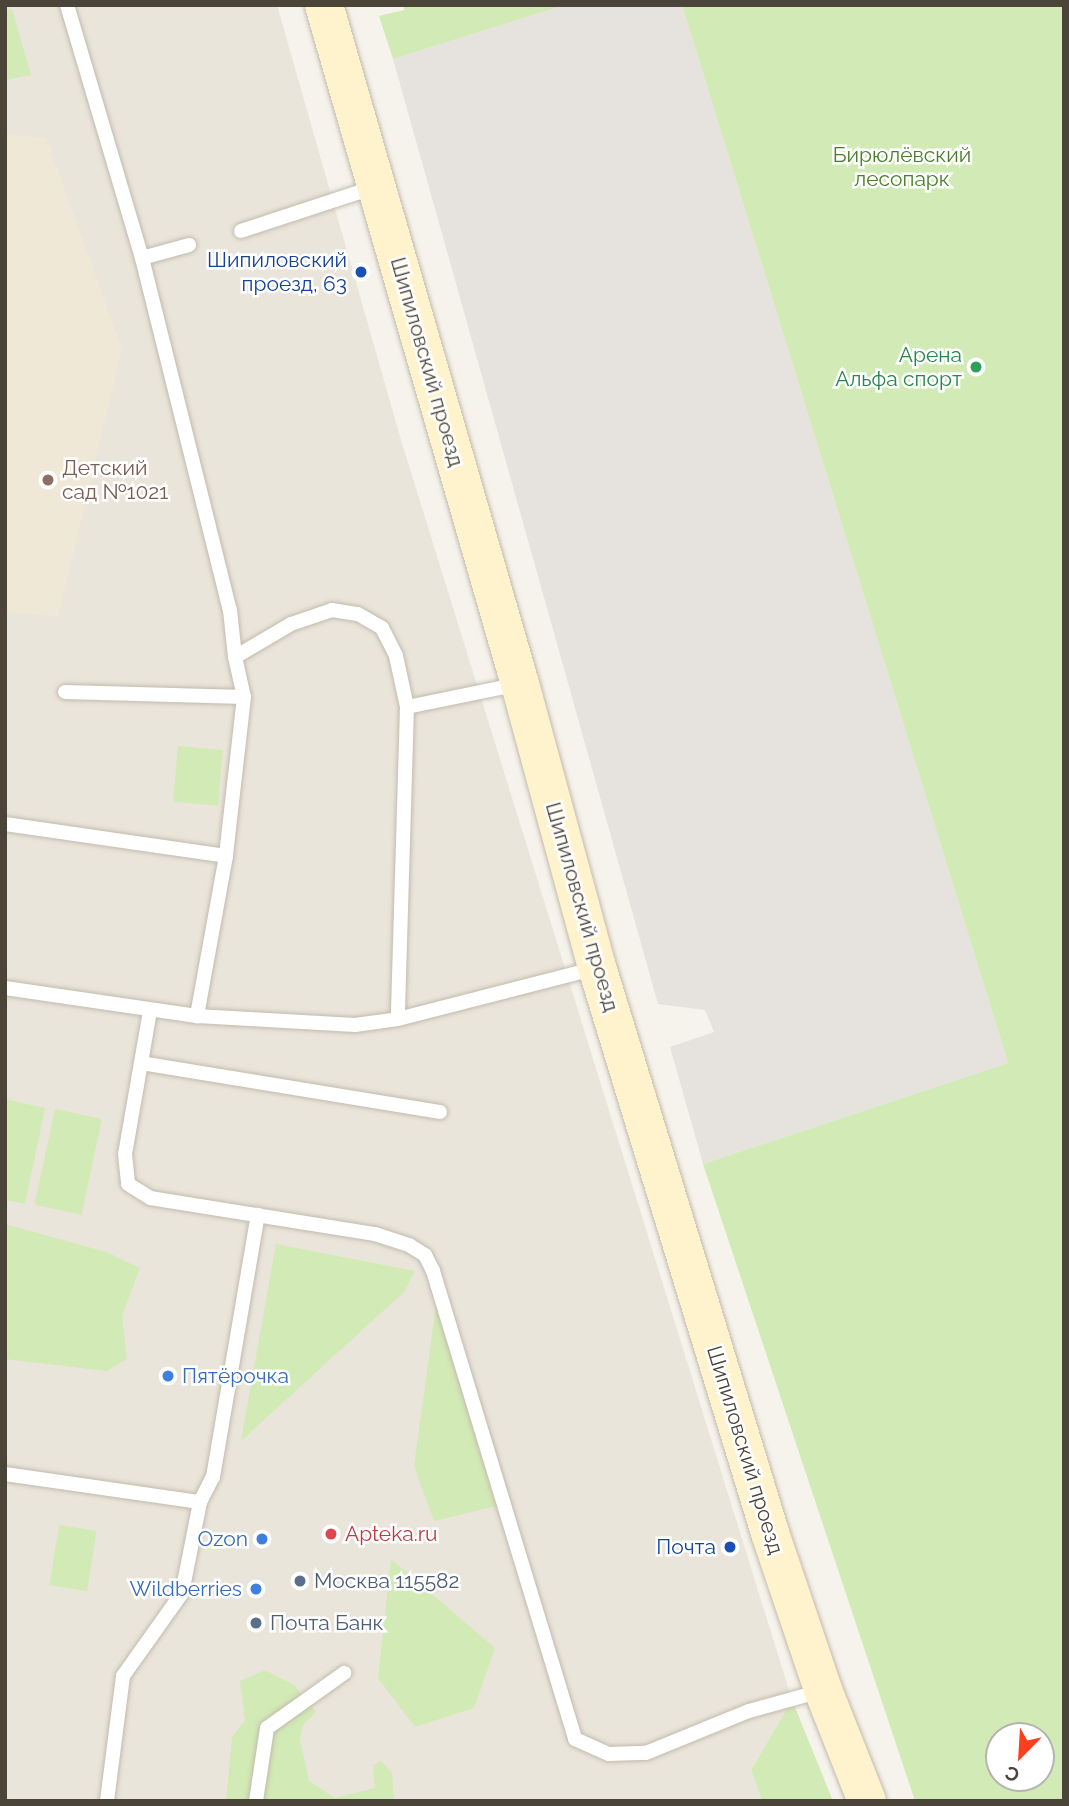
<!DOCTYPE html>
<html>
<head>
<meta charset="utf-8">
<style>
	body { margin:0 }
	#map { position:relative; width:1069px; height:1806px; overflow:hidden; background:#f6f3ec; font-family:Raleway,sans-serif }
	div>[style] { position:absolute }
	[style*='--x'] { left:calc(var(--x)*1px); top:calc(var(--y)*1px); width:calc(var(--w)*1px); rotate:calc(var(--a)*1deg) }
	.residential>* { inset:0; background:#eae5da }
	.industrial>* { inset:0; background:#e6e2dd }
	.education>* { inset:0; background:#efe8d6 }
	.green>* { inset:0; background:#d2eab5; transform-origin:0 0 }
	.roads { filter:drop-shadow(0 0 2px #c2bbae) drop-shadow(0 0 2px #c2bbae) }
	.service>* { height:14px; margin:-7px; padding:0 7px; transform-origin:7px; border-radius:7px; background:#fff }
	.secondary>* { height:38px; margin:-19px; padding:0 19px; transform-origin:19px; border-radius:19px; background:#fff3cd }
	.dots>* { width:19px; height:19px; translate:-50% -50%; box-sizing:border-box; border:4px solid #fff; border-radius:50% }
	span { translate:-50% -50%; white-space:nowrap; text-align:center; line-height:1.15; -webkit-text-stroke:5px #fff; paint-order:stroke }
	.park-label { font-size:21px; color:#4a7f2a }
	.transit-label { font-size:21px; color:#164399 }
	.right { translate:-100% -50%; text-align:right }
	.leisure-label { font-size:21px; color:#27864d }
	.street-label { font-size:21px; color:#4b4439 }
	.education-label { font-size:21px; color:#785e54 }
	.left { translate:0 -50%; text-align:left }
	.shop-label { font-size:21px; color:#366cbe }
	.health-label { font-size:21px; color:#be3a42 }
	.service-label { font-size:21px; color:#4e5e75 }
	.frame { position:absolute; inset:0; border:7px solid #4b4439; pointer-events:none }
	.north { position:absolute; left:985px; top:1722px; width:70px; height:70px; box-sizing:border-box; background:#fff; border:2px solid #b7b4b0; border-radius:50%; rotate:204deg; font-size:19px; font-weight:700; line-height:28px; text-align:center; color:#4b4439 }
	.north::after { content:''; display:block; margin:auto; width:24px; height:32px; background:#fc3f1d; clip-path:polygon(50% 0,100% 100%,50% 72%,0 100%) }
</style>
</head>
<body>
<div id="map">
	<div class="residential">
		<i style="clip-path:polygon(5px 5px,277px 5px,401px 440px,792px 1700px,751px 1770px,762px 1801px,5px 1801px)"></i>
	</div>
	<div class="industrial">
		<i style="clip-path:polygon(565px 5px,682px 5px,1008px 1063px,703px 1164px,670px 1047px,714px 1032px,705px 1010px,658px 1004px,393px 59px)"></i>
	</div>
	<div class="education">
		<i style="clip-path:polygon(5px 134px,46px 138px,122px 349px,58px 617px,5px 611px)"></i>
	</div>
	<div class="green">
		<i style="clip-path:polygon(404px 5px,565px 5px,393px 59px,379px 16px,404px 10px)"></i>
		<i style="clip-path:polygon(evenodd,682px 5px,1064px 5px,1064px 1801px,915px 1801px,703px 1164px,1008px 1063px,682px 5px,999px 1736px,1041px 1736px,1041px 1778px,999px 1778px,999px 1736px)"></i>
		<i style="clip-path:polygon(12px 9px,31px 75px,5px 80px,5px 11px)"></i>
		<i style="left:178px;top:746px;width:45px;height:56px;rotate:5deg"></i>
		<i style="clip-path:polygon(5px 1099px,45px 1108px,25px 1204px,5px 1200px)"></i>
		<i style="left:55px;top:1109px;width:48px;height:98px;rotate:12deg"></i>
		<i style="clip-path:polygon(5px 1224px,106px 1252px,140px 1268px,122px 1316px,127px 1359px,107px 1371px,5px 1359px)"></i>
		<i style="clip-path:polygon(276px 1244px,415px 1271px,404px 1292px,241px 1441px)"></i>
		<i style="clip-path:polygon(436px 1306px,496px 1506px,434px 1521px,414px 1466px)"></i>
		<i style="left:59px;top:1525px;width:38px;height:61px;rotate:9deg"></i>
		<i style="clip-path:polygon(391px 1559px,495px 1648px,474px 1708px,415px 1727px,378px 1678px)"></i>
		<i style="clip-path:polygon(265px 1670px,294px 1685px,316px 1712px,303px 1725px,300px 1739px,309px 1781px,335px 1798px,375px 1788px,373px 1765px,381px 1761px,392px 1773px,394px 1801px,226px 1801px,232px 1737px,245px 1720px,240px 1681px)"></i>
		<i style="clip-path:polygon(792px 1700px,833px 1801px,762px 1801px,751px 1770px)"></i>
	</div>
	<div class="roads">
		<div class="service">
			<i style="--x:67;--y:5;--w:264;--a:73.5"></i>
			<i style="--x:142;--y:258;--w:363;--a:76"></i>
			<i style="--x:230;--y:610;--w:47;--a:83.9"></i>
			<i style="--x:235;--y:657;--w:41;--a:77.3"></i>
			<i style="--x:244;--y:697;--w:160;--a:96.5"></i>
			<i style="--x:226;--y:856;--w:163;--a:100.3"></i>
			<i style="--x:241;--y:231;--w:141;--a:-18.2"></i>
			<i style="--x:142;--y:258;--w:49;--a:-15.5"></i>
			<i style="--x:235;--y:657;--w:65;--a:-30.5"></i>
			<i style="--x:291;--y:624;--w:43;--a:-18.9"></i>
			<i style="--x:332;--y:610;--w:26;--a:9"></i>
			<i style="--x:358;--y:614;--w:28;--a:30"></i>
			<i style="--x:382;--y:628;--w:31;--a:63"></i>
			<i style="--x:396;--y:656;--w:52;--a:77.8"></i>
			<i style="--x:407;--y:707;--w:312;--a:91.7"></i>
			<i style="--x:65;--y:692;--w:179;--a:1.6"></i>
			<i style="--x:407;--y:707;--w:114;--a:-11.6"></i>
			<i style="--x:5;--y:824;--w:223;--a:8.2"></i>
			<i style="--x:5;--y:988;--w:194;--a:8.3"></i>
			<i style="--x:197;--y:1016;--w:158;--a:3.3"></i>
			<i style="--x:355;--y:1025;--w:43;--a:-7.9"></i>
			<i style="--x:398;--y:1019;--w:204;--a:-14.4"></i>
			<i style="--x:150;--y:1011;--w:145;--a:99.9"></i>
			<i style="--x:125;--y:1154;--w:30;--a:84"></i>
			<i style="--x:128;--y:1184;--w:26;--a:32"></i>
			<i style="--x:150;--y:1198;--w:228;--a:9.1"></i>
			<i style="--x:375;--y:1234;--w:36;--a:18"></i>
			<i style="--x:409;--y:1245;--w:19;--a:32"></i>
			<i style="--x:425;--y:1255;--w:18;--a:63"></i>
			<i style="--x:433;--y:1271;--w:489;--a:73.1"></i>
			<i style="--x:575;--y:1739;--w:37;--a:24"></i>
			<i style="--x:609;--y:1754;--w:37;--a:-2"></i>
			<i style="--x:646;--y:1753;--w:111;--a:-22.2"></i>
			<i style="--x:749;--y:1711;--w:75;--a:-15.5"></i>
			<i style="--x:141;--y:1063;--w:303;--a:9.3"></i>
			<i style="--x:5;--y:1474;--w:197;--a:8.2"></i>
			<i style="--x:107;--y:1801;--w:126;--a:-82.7"></i>
			<i style="--x:123;--y:1676;--w:102;--a:-54.6"></i>
			<i style="--x:182;--y:1593;--w:93;--a:-78.8"></i>
			<i style="--x:200;--y:1502;--w:28;--a:-63"></i>
			<i style="--x:213;--y:1477;--w:266;--a:-80.3"></i>
			<i style="--x:256;--y:1801;--w:74;--a:-81.4"></i>
			<i style="--x:267;--y:1728;--w:95;--a:-35.5"></i>
		</div>
		<div class="secondary">
			<i style="--x:324;--y:5;--w:707;--a:73.9"></i>
			<i style="--x:520;--y:684;--w:293;--a:74.8"></i>
			<i style="--x:597;--y:967;--w:592;--a:73"></i>
			<i style="--x:770;--y:1533;--w:166;--a:71.3"></i>
			<i style="--x:823;--y:1690;--w:119;--a:68.4"></i>
		</div>
	</div>
	<div class="dots">
		<i style="left:361px;top:272px;background:#1a4fb4"></i>
		<i style="left:976px;top:367px;background:#2e9e5b"></i>
		<i style="left:48px;top:480px;background:#8d6e63"></i>
		<i style="left:168px;top:1376px;background:#3f7fe0"></i>
		<i style="left:331px;top:1534px;background:#e0444e"></i>
		<i style="left:262px;top:1539px;background:#3f7fe0"></i>
		<i style="left:730px;top:1547px;background:#1a4fb4"></i>
		<i style="left:300px;top:1581px;background:#5c6f8a"></i>
		<i style="left:256px;top:1589px;background:#3f7fe0"></i>
		<i style="left:256px;top:1623px;background:#5c6f8a"></i>
	</div>
	<div class="park-label">
		<span style="left:902px;top:167px">Бирюлёвский<br>лесопарк</span>
	</div>
	<div class="transit-label">
		<span class="right" style="left:347px;top:272px">Шипиловский<br>проезд, 63</span>
		<span class="right" style="left:716px;top:1547px">Почта</span>
	</div>
	<div class="leisure-label">
		<span class="right" style="left:962px;top:367px">Арена<br>Альфа спорт</span>
	</div>
	<div class="street-label">
		<span style="left:427px;top:362px;rotate:74deg">Шипиловский проезд</span>
		<span style="left:582px;top:907px;rotate:74deg">Шипиловский проезд</span>
		<span style="left:745px;top:1450px;rotate:73deg">Шипиловский проезд</span>
	</div>
	<div class="education-label">
		<span class="left" style="left:62px;top:480px">Детский<br>сад №1021</span>
	</div>
	<div class="shop-label">
		<span class="left" style="left:182px;top:1376px">Пятёрочка</span>
		<span class="right" style="left:248px;top:1539px">Ozon</span>
		<span class="right" style="left:242px;top:1589px">Wildberries</span>
	</div>
	<div class="health-label">
		<span class="left" style="left:345px;top:1534px">Apteka.ru</span>
	</div>
	<div class="service-label">
		<span class="left" style="left:314px;top:1581px">Москва 115582</span>
		<span class="left" style="left:270px;top:1623px">Почта Банк</span>
	</div>
	<div class="frame"></div>
	<div class="north">С</div>
</div>
</body>
</html>
